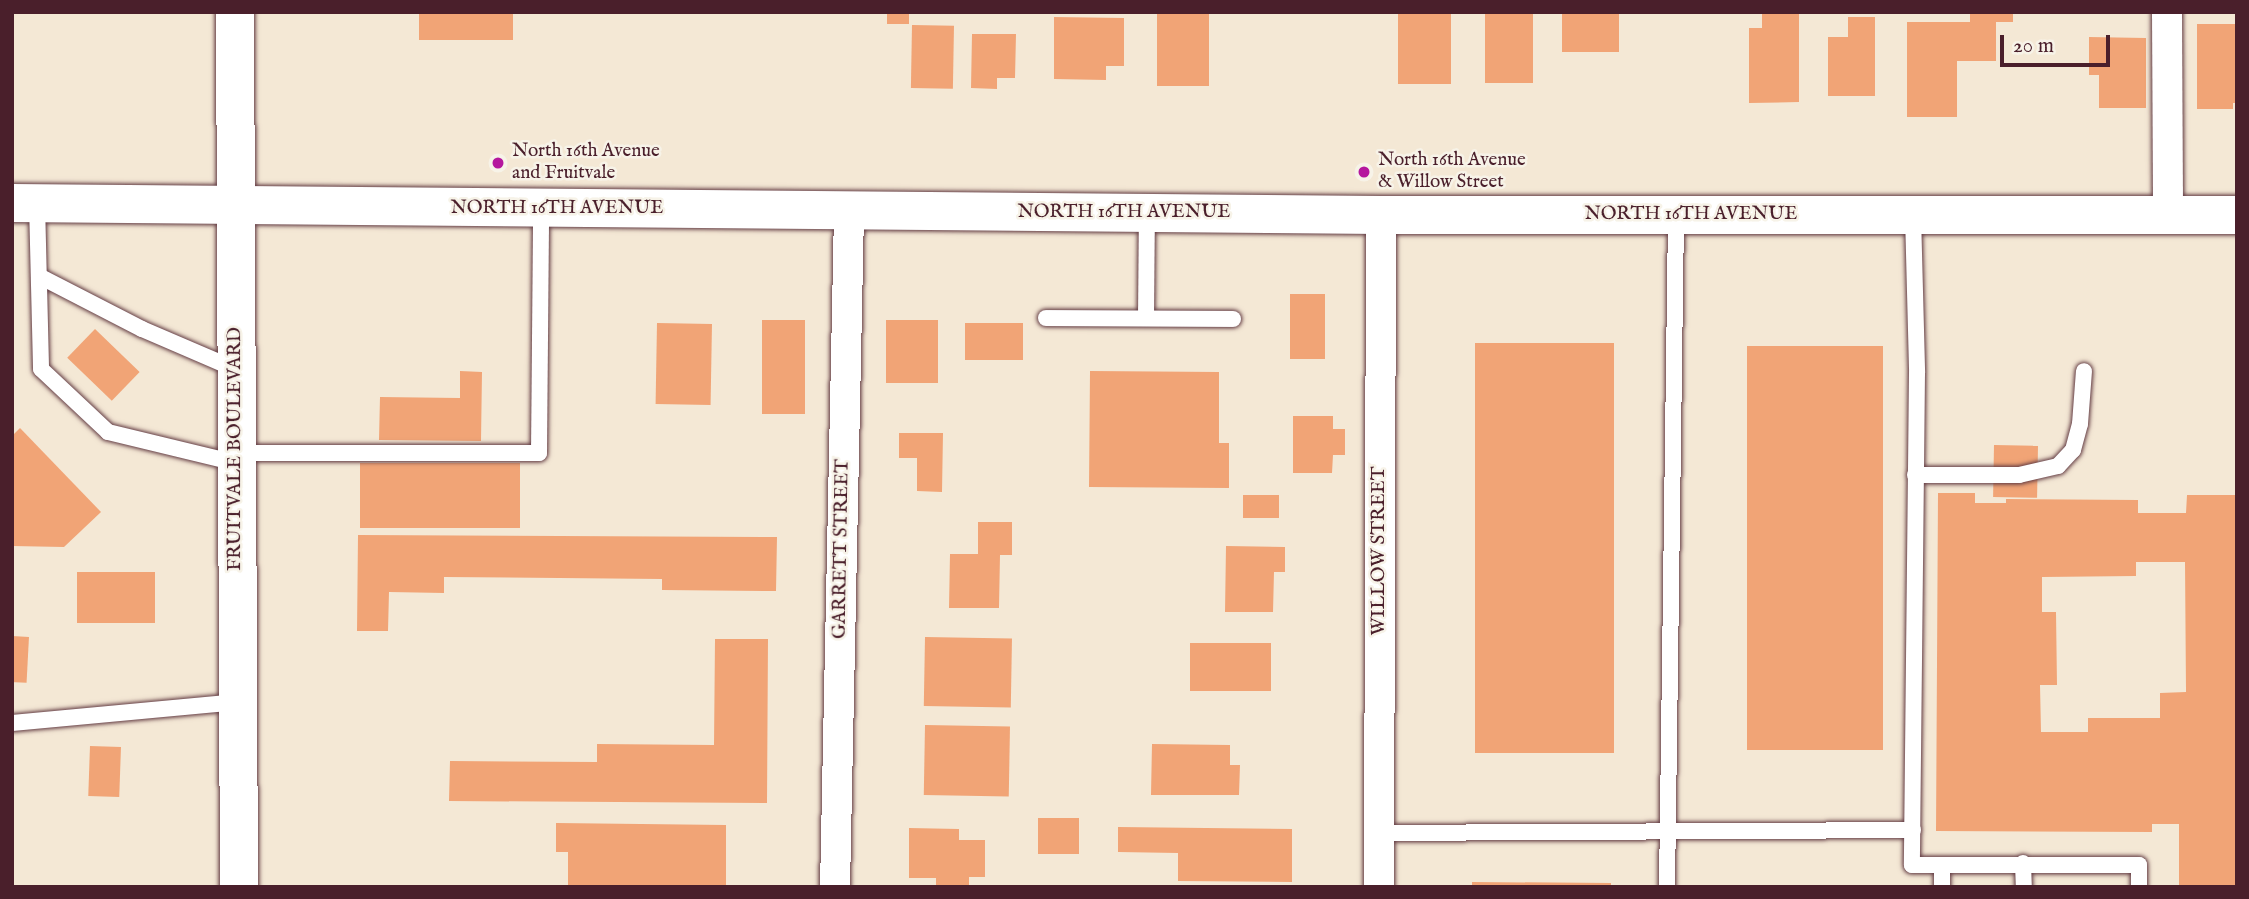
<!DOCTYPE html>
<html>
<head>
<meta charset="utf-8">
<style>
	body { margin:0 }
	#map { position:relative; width:2249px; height:899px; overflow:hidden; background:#f4e8d5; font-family:"IM FELL English",serif }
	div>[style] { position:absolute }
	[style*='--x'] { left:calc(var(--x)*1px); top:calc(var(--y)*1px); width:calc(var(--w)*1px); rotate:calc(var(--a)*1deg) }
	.building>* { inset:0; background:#f1a476; transform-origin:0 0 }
	.roads { filter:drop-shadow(0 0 2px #643d44) drop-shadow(0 0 2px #643d44) }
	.service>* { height:16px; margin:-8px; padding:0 8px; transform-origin:8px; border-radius:8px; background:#fff }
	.minor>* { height:30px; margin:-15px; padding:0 15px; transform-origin:15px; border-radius:15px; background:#fff }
	.secondary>* { height:38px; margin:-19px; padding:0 19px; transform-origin:19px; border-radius:19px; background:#fff }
	.primary>* { height:38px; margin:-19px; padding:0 19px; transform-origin:19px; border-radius:19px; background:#fff }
	.dots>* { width:19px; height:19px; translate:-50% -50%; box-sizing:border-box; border:4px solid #f7f3e8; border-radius:50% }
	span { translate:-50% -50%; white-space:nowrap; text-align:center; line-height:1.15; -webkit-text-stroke:5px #f7f3e8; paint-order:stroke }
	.poi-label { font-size:19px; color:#4a1f2b }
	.left { translate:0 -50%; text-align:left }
	.street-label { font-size:19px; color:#4a1f2b }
	.frame { position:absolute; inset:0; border:14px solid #4a1f2b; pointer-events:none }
	.scale { position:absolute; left:2000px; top:35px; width:110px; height:32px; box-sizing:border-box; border:4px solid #4a1f2b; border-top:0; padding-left:9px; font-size:21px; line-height:24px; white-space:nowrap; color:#4a1f2b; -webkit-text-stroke:5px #f7f3e8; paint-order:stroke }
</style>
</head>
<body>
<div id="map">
	<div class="building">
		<i style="left:419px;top:12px;width:94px;height:28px"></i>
		<i style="left:887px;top:12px;width:22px;height:12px"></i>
		<i style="left:1157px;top:12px;width:52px;height:74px"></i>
		<i style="left:1398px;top:12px;width:53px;height:72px"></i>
		<i style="left:1485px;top:12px;width:48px;height:71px"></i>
		<i style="left:1562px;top:12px;width:57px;height:40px"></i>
		<i style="clip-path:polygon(1762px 12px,1799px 12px,1799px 102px,1749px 103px,1749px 28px,1762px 28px)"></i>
		<i style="clip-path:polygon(1970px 12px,2013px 12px,2013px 22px,1996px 22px,1996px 61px,1957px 61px,1957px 117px,1907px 117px,1907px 22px,1970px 22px)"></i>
		<i style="clip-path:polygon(1054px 17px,1124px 18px,1124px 66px,1106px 66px,1106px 80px,1054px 79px)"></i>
		<i style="clip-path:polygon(1848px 17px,1875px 17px,1875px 96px,1828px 96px,1828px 37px,1848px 37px)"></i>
		<i style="clip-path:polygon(2197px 24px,2237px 24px,2237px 103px,2233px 103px,2233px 109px,2197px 109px)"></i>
		<i style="left:912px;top:25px;width:42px;height:63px;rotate:1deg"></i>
		<i style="clip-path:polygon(972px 34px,1016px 34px,1015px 78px,997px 78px,997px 89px,971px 88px)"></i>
		<i style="clip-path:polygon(2089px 37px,2146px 38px,2146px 108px,2099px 108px,2099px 75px,2089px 75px)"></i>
		<i style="left:1290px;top:294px;width:35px;height:65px"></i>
		<i style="left:762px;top:320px;width:43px;height:94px"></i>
		<i style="left:886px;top:320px;width:52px;height:63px"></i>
		<i style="left:657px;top:323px;width:55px;height:81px;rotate:1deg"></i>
		<i style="left:965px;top:323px;width:58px;height:37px"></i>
		<i style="left:95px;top:329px;width:62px;height:40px;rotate:44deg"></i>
		<i style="left:1475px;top:343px;width:139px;height:410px"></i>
		<i style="left:1747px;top:346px;width:136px;height:404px"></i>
		<i style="clip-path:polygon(460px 371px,482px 372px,481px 441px,379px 440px,380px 397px,460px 398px)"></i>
		<i style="clip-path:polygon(1090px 371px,1219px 372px,1219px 443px,1229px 443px,1229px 488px,1089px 487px)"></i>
		<i style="clip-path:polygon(1293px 416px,1333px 416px,1333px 429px,1345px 429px,1345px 455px,1333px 455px,1332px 473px,1293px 473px)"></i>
		<i style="clip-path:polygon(20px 428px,101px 512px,64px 547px,12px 546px,12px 436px)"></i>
		<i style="clip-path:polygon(899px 433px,943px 433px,942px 492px,917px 491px,917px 458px,899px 458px)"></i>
		<i style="left:1994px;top:445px;width:44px;height:52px;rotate:1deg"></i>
		<i style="left:360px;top:463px;width:160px;height:65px"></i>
		<i style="clip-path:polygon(evenodd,1938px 493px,1975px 493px,1975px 503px,2006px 503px,2006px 499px,2138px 500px,2138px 513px,2186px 513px,2187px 495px,2237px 495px,2237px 887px,2179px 887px,2179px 824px,2152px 824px,2152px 832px,1936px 831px,1938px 493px,2136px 562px,2185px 562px,2186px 692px,2160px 693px,2160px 718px,2088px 718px,2088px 732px,2041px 732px,2040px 685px,2057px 685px,2056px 612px,2042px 612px,2042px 577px,2136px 576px,2136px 562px)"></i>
		<i style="left:1243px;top:495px;width:36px;height:23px"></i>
		<i style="clip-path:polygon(978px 522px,1012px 522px,1012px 555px,1000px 555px,999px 608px,949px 608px,950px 554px,978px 554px)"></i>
		<i style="clip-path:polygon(358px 535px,777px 537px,776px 591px,662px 590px,662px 579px,444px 577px,444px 593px,389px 592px,388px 631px,357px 631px)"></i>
		<i style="clip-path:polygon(1226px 546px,1285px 547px,1285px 572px,1274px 572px,1273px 612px,1225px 612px)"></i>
		<i style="left:155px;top:572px;width:51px;height:78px;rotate:90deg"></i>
		<i style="left:12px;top:636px;width:17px;height:46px;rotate:3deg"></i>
		<i style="left:925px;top:637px;width:87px;height:69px;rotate:1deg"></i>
		<i style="clip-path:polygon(715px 639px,768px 639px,767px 803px,449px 801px,450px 761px,597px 762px,597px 744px,714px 745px)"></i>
		<i style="left:1190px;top:643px;width:81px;height:48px"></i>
		<i style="left:925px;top:725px;width:85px;height:70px;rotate:1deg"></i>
		<i style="clip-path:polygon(1152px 744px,1230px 745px,1230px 765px,1240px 765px,1239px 795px,1151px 795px)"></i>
		<i style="left:90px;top:746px;width:31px;height:50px;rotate:2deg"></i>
		<i style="left:1038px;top:818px;width:41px;height:36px"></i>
		<i style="clip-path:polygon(556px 823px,726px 825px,726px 887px,568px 887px,568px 852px,556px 852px)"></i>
		<i style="clip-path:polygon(1118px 827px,1292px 829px,1292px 882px,1178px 881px,1178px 853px,1118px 852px)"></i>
		<i style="clip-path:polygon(909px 828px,959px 829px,959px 840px,985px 840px,985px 877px,969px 877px,969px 887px,936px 887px,936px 878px,909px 878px)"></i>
		<i style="clip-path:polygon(1472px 882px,1611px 883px,1611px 887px,1472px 887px)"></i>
	</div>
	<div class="roads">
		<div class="service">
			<i style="--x:37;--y:203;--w:166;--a:88.6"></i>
			<i style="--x:41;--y:369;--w:92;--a:43.2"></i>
			<i style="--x:108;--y:432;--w:132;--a:13.6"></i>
			<i style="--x:1913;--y:215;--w:158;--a:88.5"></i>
			<i style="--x:1917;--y:373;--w:492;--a:90.6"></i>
			<i style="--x:1912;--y:865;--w:30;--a:0"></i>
			<i style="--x:1942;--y:865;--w:22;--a:90"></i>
			<i style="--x:39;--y:276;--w:116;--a:27.2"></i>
			<i style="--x:142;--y:329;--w:101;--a:23.3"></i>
			<i style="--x:1046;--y:318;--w:187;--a:0.3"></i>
			<i style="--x:1146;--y:318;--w:105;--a:-89.5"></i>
			<i style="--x:236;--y:453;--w:303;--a:0"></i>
			<i style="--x:539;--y:453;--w:245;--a:-89.5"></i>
			<i style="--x:1915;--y:475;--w:104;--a:0"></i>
			<i style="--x:2019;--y:475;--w:40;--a:-13"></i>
			<i style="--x:2058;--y:466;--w:22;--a:-47"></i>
			<i style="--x:2073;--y:450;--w:27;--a:-75"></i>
			<i style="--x:2080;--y:424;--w:53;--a:-85.7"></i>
			<i style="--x:12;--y:723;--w:227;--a:-5.3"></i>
			<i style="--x:1379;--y:833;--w:534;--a:-0.32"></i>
			<i style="--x:2023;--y:863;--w:24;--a:88"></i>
			<i style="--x:1942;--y:865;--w:197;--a:0"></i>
			<i style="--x:2139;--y:865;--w:22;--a:90"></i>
			<i style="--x:1667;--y:887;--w:672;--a:-89.23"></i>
		</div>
		<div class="minor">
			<i style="--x:2167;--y:12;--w:203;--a:89.7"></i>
			<i style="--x:835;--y:887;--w:676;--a:-88.81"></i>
			<i style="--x:1379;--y:887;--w:672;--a:-89.83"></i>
		</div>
		<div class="secondary">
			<i style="--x:235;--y:12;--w:875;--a:89.74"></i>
		</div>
		<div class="primary">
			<i style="--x:12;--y:203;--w:1369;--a:0.5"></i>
			<i style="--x:1381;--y:215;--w:856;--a:0"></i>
		</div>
	</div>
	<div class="dots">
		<i style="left:498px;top:163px;background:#b5179e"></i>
		<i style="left:1364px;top:172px;background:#b5179e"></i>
	</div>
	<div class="poi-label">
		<span class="left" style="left:512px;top:163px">North 16th Avenue<br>and Fruitvale</span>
		<span class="left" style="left:1378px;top:172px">North 16th Avenue<br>&amp; Willow Street</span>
	</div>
	<div class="street-label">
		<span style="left:557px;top:209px">NORTH 16TH AVENUE</span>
		<span style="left:1124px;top:213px">NORTH 16TH AVENUE</span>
		<span style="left:1691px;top:215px">NORTH 16TH AVENUE</span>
		<span style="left:236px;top:449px;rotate:-90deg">FRUITVALE BOULEVARD</span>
		<span style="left:842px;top:549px;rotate:-89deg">GARRETT STREET</span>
		<span style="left:1380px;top:551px;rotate:-90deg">WILLOW STREET</span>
	</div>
	<div class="frame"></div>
	<div class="scale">20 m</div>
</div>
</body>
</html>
